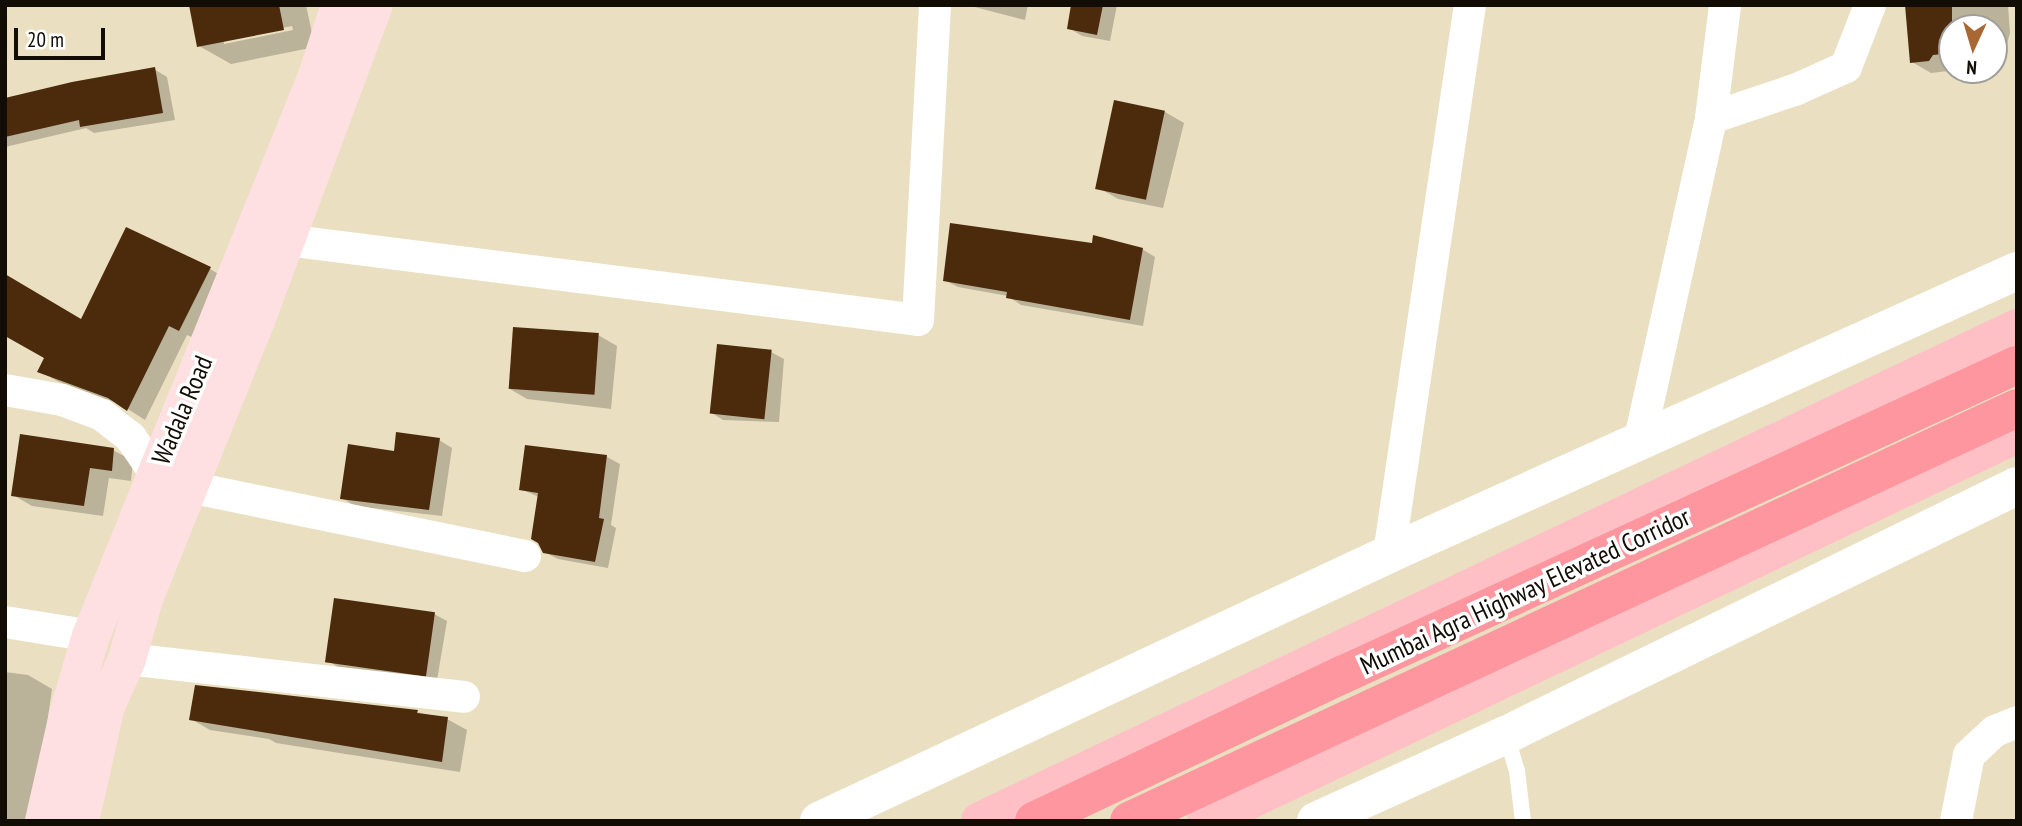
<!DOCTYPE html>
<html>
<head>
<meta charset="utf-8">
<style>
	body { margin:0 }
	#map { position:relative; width:2022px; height:826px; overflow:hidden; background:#eadfc1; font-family:"PT Sans Narrow",sans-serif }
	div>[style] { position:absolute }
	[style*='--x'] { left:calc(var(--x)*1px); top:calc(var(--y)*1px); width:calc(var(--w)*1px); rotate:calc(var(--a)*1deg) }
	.shadow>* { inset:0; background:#0003 }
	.building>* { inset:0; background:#4b2b0c; transform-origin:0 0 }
	.service>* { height:16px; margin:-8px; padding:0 8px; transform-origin:8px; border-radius:8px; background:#fff }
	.minor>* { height:32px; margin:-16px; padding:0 16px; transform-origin:16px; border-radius:16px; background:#fff }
	.tertiary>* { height:38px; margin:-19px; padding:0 19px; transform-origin:19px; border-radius:19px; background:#fff }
	.secondary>* { height:38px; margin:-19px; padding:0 19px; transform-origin:19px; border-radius:19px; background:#fee0e2 }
	.primary>* { height:38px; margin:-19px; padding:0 19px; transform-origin:19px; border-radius:19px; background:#fec0c5 }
	.motorway>* { height:38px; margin:-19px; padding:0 19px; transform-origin:19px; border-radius:19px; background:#fd969e }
	span { translate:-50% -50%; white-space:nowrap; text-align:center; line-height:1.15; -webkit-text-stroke:7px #fff; paint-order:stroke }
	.street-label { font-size:26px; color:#110d04 }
	.frame { position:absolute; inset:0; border:7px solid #110d04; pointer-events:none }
	.north { position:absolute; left:1938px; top:14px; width:70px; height:70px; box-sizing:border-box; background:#fff; border:2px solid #a09e9b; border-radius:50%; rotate:184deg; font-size:19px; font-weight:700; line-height:28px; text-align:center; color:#110d04 }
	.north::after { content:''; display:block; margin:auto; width:24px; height:32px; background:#a96734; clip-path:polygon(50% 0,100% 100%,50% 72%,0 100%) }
	.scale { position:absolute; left:14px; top:28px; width:91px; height:32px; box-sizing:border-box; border:4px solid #110d04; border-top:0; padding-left:9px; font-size:21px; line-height:24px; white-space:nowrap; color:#110d04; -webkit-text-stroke:5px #fff; paint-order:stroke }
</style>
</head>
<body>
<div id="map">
	<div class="shadow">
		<i style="clip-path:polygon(evenodd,191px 5px,306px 5px,315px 47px,231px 64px,199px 46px,191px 5px,292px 26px,293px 30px,224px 44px,224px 40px,292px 26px)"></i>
		<i style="clip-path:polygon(967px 5px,1028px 5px,1025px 20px)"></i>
		<i style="clip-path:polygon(1072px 5px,1117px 5px,1110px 41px,1082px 36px,1069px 28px)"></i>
		<i style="clip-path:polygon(1906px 5px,2008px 5px,2010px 33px,2007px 44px,1999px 54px,1994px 54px,1994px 28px,1952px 28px,1952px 65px,1948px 71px,1931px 73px,1912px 62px)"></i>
		<i style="clip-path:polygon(154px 69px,167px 77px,175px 120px,94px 133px,86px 128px,5px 147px,5px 100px)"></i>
		<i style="clip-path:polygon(1115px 102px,1165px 112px,1184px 123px,1163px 208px,1118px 199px,1099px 188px)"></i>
		<i style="clip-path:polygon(1093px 245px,1142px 249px,1155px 257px,1143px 326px,1021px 305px,1008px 296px,958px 287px,944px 280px)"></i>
		<i style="clip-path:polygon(210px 269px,227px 279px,198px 340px,187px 335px,145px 420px,120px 404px,57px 381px,40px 371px,82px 321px)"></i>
		<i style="clip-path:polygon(598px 335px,617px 346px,611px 409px,527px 399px,508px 388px)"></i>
		<i style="clip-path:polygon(771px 352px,784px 359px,779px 422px,723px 420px,710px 412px)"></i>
		<i style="clip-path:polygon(439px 440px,452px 448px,442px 516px,355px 506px,342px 498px,395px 453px)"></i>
		<i style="clip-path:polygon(527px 447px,607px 457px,620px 464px,611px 525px,616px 528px,608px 568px,558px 559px,544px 552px,539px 497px,521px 489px)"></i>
		<i style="clip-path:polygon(113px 450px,133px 461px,131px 481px,109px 478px,103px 516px,32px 506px,13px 495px)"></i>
		<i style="clip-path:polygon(434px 614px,447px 621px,437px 680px,343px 670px,330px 662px)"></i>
		<i style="clip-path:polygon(5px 672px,28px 675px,52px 689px,33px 821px,5px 821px)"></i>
		<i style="clip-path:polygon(417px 712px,447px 719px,467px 730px,460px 772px,276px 743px,269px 739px,210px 730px,191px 719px)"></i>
	</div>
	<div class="building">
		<i style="clip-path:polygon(189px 5px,279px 5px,284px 30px,197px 47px)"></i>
		<i style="clip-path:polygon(1071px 5px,1103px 5px,1097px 35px,1067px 29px)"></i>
		<i style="clip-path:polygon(1905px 5px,1952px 5px,1952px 53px,1933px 55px,1929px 61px,1910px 63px)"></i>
		<i style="clip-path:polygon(155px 67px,163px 113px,80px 127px,79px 120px,5px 137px,5px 98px,72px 82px)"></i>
		<i style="left:1114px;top:100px;width:52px;height:91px;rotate:12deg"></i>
		<i style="clip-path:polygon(950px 223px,1092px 243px,1093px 235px,1143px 248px,1130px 320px,1006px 298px,1007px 292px,943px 281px)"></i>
		<i style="clip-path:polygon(126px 227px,211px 267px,179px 331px,169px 326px,127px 411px,108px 398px,37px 372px,44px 358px,5px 336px,5px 274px,81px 319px)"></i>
		<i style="left:513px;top:327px;width:86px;height:62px;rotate:4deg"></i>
		<i style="left:717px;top:344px;width:55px;height:70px;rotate:6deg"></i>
		<i style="clip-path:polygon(396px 432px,440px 438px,429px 510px,340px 499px,348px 444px,394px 451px)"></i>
		<i style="clip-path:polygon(20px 434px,114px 448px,112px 471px,90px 468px,84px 506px,11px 496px)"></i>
		<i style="clip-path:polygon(525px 445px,607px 455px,599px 518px,604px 519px,595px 562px,543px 553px,538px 543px,531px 539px,538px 493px,519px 490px)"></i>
		<i style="left:334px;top:598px;width:102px;height:65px;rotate:8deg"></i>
		<i style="clip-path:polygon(195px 685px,418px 710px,417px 713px,448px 717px,442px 762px,189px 720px)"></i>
	</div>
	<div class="service">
		<i style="--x:1506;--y:735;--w:38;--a:73"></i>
		<i style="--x:1517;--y:771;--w:50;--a:83.2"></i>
	</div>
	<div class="minor">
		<i style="--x:1711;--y:118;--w:91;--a:-18.6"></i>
		<i style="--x:1797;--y:89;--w:54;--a:-24.2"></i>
		<i style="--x:1846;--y:67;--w:66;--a:-68.8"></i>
		<i style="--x:263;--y:237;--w:660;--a:7.22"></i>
		<i style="--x:918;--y:320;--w:315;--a:-86.9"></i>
		<i style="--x:5;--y:390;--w:58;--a:10"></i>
		<i style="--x:62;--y:400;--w:43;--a:20.6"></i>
		<i style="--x:102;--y:415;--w:37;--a:38"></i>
		<i style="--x:131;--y:438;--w:42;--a:55.6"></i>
		<i style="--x:1640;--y:439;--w:329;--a:-77.5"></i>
		<i style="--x:1711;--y:118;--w:114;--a:-82.9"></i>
		<i style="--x:189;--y:487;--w:343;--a:11.6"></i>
		<i style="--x:1389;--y:554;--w:555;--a:-81.61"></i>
		<i style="--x:5;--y:622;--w:87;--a:9.2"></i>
		<i style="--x:127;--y:659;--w:339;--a:6.4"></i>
		<i style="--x:1956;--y:821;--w:67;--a:-78.9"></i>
		<i style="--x:1969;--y:755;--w:35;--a:-43"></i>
		<i style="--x:1995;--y:731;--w:24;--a:-22"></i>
	</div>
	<div class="tertiary">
		<i style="--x:819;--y:821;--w:629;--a:-25.1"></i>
		<i style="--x:1389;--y:554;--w:689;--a:-24.26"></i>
		<i style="--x:1316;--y:821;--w:209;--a:-24.4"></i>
		<i style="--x:1506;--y:735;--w:568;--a:-25.98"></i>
	</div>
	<div class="secondary">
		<i style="--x:44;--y:821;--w:113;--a:-77.2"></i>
		<i style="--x:69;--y:711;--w:78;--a:-73.7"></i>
		<i style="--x:91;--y:636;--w:604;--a:-68.02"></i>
		<i style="--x:317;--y:76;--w:75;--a:-72.1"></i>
		<i style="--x:80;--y:821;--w:118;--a:-77.3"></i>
		<i style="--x:106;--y:706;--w:51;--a:-65.9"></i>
		<i style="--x:127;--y:659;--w:66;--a:-74.1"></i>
		<i style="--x:145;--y:596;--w:289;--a:-68.1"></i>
		<i style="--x:253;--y:328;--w:345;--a:-69.5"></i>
	</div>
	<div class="primary">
		<i style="--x:980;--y:821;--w:1148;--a:-25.43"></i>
		<i style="--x:1206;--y:821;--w:899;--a:-25.51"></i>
	</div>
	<div class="motorway">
		<i style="--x:1034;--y:821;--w:341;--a:-25.4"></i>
		<i style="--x:1342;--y:675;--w:743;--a:-24.67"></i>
		<i style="--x:1129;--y:821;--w:979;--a:-24.94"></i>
	</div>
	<div class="street-label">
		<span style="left:182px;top:410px;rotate:-67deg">Wadala Road</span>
		<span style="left:1525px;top:591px;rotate:-25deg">Mumbai Agra Highway Elevated Corridor</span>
	</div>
	<div class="frame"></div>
	<div class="north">N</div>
	<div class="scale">20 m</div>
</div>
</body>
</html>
